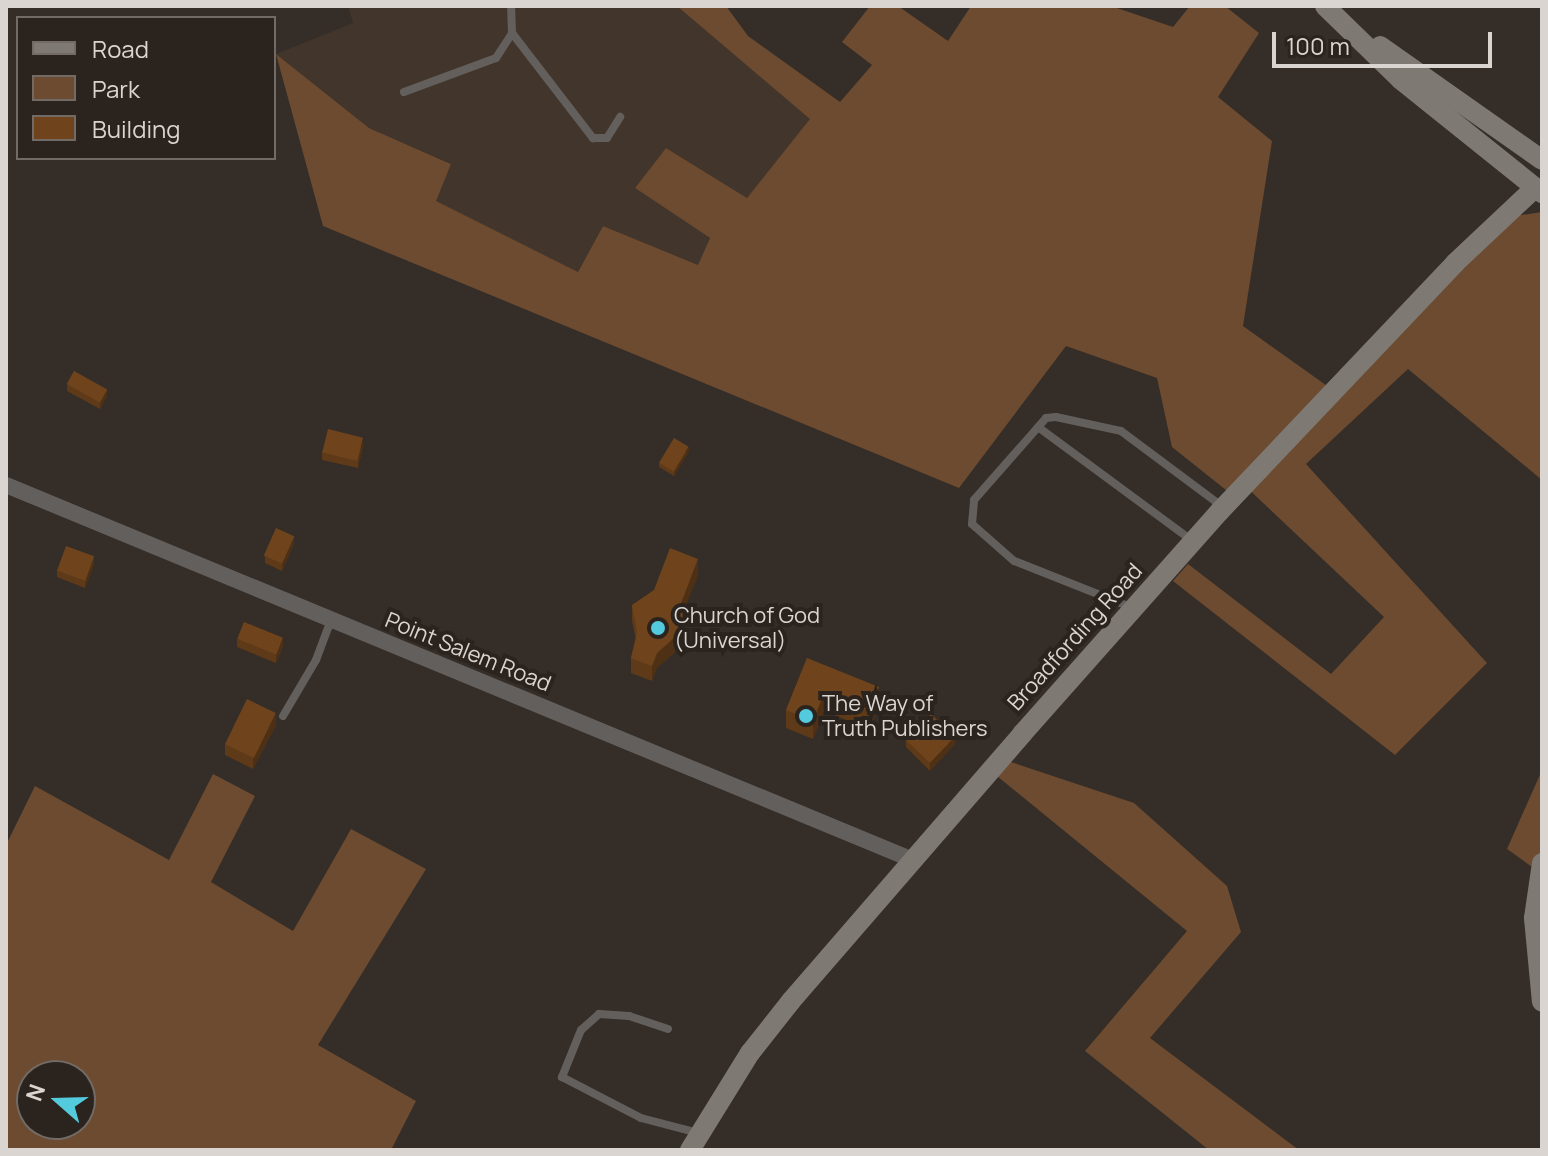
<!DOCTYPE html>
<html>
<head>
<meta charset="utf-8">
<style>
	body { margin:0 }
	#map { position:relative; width:1548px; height:1156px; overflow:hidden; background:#352d27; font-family:Manrope,sans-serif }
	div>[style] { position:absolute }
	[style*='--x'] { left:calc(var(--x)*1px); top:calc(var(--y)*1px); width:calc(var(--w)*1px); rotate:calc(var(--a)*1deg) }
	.built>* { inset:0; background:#42352b }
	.green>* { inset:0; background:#6c4b30 }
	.lane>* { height:8px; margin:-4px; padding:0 4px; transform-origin:4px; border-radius:4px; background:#635f5c }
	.street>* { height:16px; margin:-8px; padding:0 8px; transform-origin:8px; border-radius:8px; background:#635f5c }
	.secondary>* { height:20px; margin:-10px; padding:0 10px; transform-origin:10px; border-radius:10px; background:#7f7974 }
	.wall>* { inset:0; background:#5f3a19 }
	.shaded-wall>* { inset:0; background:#4e3014 }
	.building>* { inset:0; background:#6f441d; transform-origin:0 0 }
	.dots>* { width:22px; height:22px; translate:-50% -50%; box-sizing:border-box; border:4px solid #2b231d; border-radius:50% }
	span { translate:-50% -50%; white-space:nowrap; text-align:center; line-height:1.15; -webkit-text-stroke:8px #2b231d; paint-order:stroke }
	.poi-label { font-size:22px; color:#dad5d1 }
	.left { translate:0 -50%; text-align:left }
	.street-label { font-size:22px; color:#dad5d1 }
	.frame { position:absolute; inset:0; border:8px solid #dad5d1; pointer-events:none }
	.legend { position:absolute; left:16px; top:16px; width:260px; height:144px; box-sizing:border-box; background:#2b231d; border:2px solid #716a65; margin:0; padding:10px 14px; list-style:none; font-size:24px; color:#dad5d1 }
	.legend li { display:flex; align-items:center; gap:16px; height:40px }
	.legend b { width:40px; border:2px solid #716a65 }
	.north { position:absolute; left:16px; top:1060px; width:80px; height:80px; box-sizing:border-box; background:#2b231d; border:2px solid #716a65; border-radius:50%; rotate:290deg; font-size:22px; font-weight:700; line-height:32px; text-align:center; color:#dad5d1 }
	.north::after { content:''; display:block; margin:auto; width:28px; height:36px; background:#54cadd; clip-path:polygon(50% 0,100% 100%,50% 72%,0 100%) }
	.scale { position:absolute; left:1272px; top:32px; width:220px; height:36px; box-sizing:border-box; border:4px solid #dad5d1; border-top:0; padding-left:10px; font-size:24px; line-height:28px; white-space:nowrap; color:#dad5d1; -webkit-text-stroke:6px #2b231d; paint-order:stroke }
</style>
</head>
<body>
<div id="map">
	<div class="built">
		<i style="clip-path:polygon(348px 6px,677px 6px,811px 119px,747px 198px,666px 148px,635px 188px,710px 238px,698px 265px,603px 226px,578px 272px,435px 201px,450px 163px,369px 128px,276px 54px,353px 23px)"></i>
	</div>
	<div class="green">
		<i style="clip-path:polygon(677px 6px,726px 6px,748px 36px,840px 102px,872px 65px,842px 42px,870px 6px,898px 6px,948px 41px,971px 6px,1111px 6px,1173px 27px,1190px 6px,1225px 6px,1259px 33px,1218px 97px,1272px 141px,1243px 326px,1330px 388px,1494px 219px,1542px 212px,1542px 480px,1408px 369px,1306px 464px,1487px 663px,1395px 755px,1173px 581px,1188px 564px,1331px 674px,1384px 617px,1242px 483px,1231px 494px,1172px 447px,1157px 378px,1066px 346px,959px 488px,323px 226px,276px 54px,369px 128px,451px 164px,436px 201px,578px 272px,603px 226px,698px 265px,710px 238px,635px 188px,666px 148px,747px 198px,810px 119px)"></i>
		<i style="clip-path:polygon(1011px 762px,1134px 803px,1227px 886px,1241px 932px,1150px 1038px,1299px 1150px,1209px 1150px,1085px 1051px,1187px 931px,997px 776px)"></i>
		<i style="clip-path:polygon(1542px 770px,1542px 874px,1507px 849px)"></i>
		<i style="clip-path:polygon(evenodd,213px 774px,255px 796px,211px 882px,293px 931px,351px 829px,426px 869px,318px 1045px,416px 1101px,391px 1150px,6px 1150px,6px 845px,35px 786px,169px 860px,213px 774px,32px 1076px,80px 1076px,80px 1124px,32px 1124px,32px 1076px)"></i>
	</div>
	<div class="lane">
		<i style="--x:512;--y:33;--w:133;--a:52.4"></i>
		<i style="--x:593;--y:138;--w:14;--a:0"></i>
		<i style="--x:607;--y:138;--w:25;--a:-58"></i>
		<i style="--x:404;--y:92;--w:98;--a:-20.3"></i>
		<i style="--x:496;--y:58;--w:30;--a:-57"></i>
		<i style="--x:512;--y:33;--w:27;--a:-92"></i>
		<i style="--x:1038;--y:427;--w:190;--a:36.4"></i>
		<i style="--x:1133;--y:608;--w:128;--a:-158.4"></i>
		<i style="--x:1014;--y:561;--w:56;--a:-138.6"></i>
		<i style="--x:972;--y:524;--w:24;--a:-85"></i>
		<i style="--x:974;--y:500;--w:109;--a:-48.7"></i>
		<i style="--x:1046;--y:418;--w:10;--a:-6"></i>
		<i style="--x:1056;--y:417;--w:66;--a:12.2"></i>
		<i style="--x:1121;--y:431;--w:127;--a:36.7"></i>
		<i style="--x:283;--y:716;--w:65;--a:-59.5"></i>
		<i style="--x:316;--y:660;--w:43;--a:-69.4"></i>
		<i style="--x:668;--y:1029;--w:41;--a:-161.6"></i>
		<i style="--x:629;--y:1016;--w:30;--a:-176"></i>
		<i style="--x:599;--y:1014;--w:24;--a:138"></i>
		<i style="--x:581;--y:1030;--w:51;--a:112"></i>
		<i style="--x:562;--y:1077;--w:89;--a:27.4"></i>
		<i style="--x:641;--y:1118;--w:59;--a:14.7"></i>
	</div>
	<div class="street">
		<i style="--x:6;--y:485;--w:981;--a:22.46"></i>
	</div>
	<div class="secondary">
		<i style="--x:1325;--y:6;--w:106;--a:44.2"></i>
		<i style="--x:1401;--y:80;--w:181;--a:38.7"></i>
		<i style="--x:1380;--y:46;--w:198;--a:35.1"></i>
		<i style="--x:1542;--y:863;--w:56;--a:98.3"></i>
		<i style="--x:1534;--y:918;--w:84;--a:84.6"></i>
		<i style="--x:690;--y:1150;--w:114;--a:-58.3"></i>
		<i style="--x:750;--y:1053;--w:66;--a:-51.7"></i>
		<i style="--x:791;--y:1001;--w:353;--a:-49.1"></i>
		<i style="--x:1022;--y:734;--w:298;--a:-48.4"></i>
		<i style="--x:1220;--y:511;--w:342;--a:-46.5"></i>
		<i style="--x:1455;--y:263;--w:110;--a:-43.2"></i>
	</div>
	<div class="wall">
		<i style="clip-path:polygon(67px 384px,107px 396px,100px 409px,67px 391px)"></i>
		<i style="clip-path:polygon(363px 446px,358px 468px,322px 460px,322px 452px)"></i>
		<i style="clip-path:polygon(689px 451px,674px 476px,659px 467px,659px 463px)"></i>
		<i style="clip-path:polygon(294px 543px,282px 571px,265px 563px,265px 556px)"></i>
		<i style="clip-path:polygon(94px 564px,85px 588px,57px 577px,57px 570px)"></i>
		<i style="clip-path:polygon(698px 575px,682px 614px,684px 644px,657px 668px,652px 681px,631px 673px,631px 658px,636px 639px,632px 621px,632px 605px)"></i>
		<i style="clip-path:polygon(237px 639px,283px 646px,276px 663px,237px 647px)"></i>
		<i style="clip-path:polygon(807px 658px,879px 705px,869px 729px,824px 711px,813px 739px,786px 728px,786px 710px)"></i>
		<i style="clip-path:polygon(276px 725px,253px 769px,225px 755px,225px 744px)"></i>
		<i style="clip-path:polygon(906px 740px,955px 744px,930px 771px,906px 747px)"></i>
	</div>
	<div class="shaded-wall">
		<i style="clip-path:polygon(107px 389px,107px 396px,100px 409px,100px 402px)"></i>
		<i style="clip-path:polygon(363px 438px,363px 446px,358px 468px,358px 461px)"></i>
		<i style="clip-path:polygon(689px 447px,689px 451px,674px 476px,674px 472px)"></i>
		<i style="clip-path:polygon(294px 536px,294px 543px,282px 571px,282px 563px)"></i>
		<i style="clip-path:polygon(94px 556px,94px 564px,85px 588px,85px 580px)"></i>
		<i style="clip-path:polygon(698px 559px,698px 575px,681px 618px,681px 603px)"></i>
		<i style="clip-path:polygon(684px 629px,684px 644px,657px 668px,652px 681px,652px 666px,657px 653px)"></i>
		<i style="clip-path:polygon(283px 638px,283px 646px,276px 663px,276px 655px)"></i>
		<i style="clip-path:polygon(879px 687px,879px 705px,869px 729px,869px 711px)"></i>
		<i style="clip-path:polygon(824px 693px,824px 711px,813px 739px,813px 721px)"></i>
		<i style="clip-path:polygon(276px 713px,276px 725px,253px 769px,253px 758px)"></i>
		<i style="clip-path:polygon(955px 737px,955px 744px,930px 771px,930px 763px)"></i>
	</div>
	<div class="building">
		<i style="left:74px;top:371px;width:38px;height:15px;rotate:29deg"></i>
		<i style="left:328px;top:429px;width:36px;height:24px;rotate:14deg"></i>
		<i style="left:674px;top:438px;width:17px;height:29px;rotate:31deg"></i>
		<i style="left:276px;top:528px;width:20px;height:30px;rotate:24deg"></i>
		<i style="left:66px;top:546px;width:30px;height:26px;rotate:20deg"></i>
		<i style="clip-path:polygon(670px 548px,698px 559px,681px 603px,684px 629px,657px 653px,652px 666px,631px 658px,637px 632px,632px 605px,654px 590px)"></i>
		<i style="left:244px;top:622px;width:42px;height:18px;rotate:22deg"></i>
		<i style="clip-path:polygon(807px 658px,879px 687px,869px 711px,824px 693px,813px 721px,786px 710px)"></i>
		<i style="left:247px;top:699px;width:32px;height:50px;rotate:26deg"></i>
		<i style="left:931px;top:714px;width:33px;height:36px;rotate:44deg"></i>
	</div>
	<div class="dots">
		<i style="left:658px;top:628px;background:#54cadd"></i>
		<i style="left:806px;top:716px;background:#54cadd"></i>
	</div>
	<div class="poi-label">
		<span class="left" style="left:674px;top:628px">Church of God<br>(Universal)</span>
		<span class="left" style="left:822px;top:716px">The Way of<br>Truth Publishers</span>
	</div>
	<div class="street-label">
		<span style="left:1075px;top:637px;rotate:-48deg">Broadfording Road</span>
		<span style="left:468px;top:652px;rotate:22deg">Point Salem Road</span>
	</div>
	<div class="frame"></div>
	<ul class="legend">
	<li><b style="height:10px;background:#7f7974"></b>Road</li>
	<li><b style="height:22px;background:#6c4b30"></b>Park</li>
	<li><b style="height:22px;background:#6f441d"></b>Building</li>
	</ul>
	<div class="north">N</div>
	<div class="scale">100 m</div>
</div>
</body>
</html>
